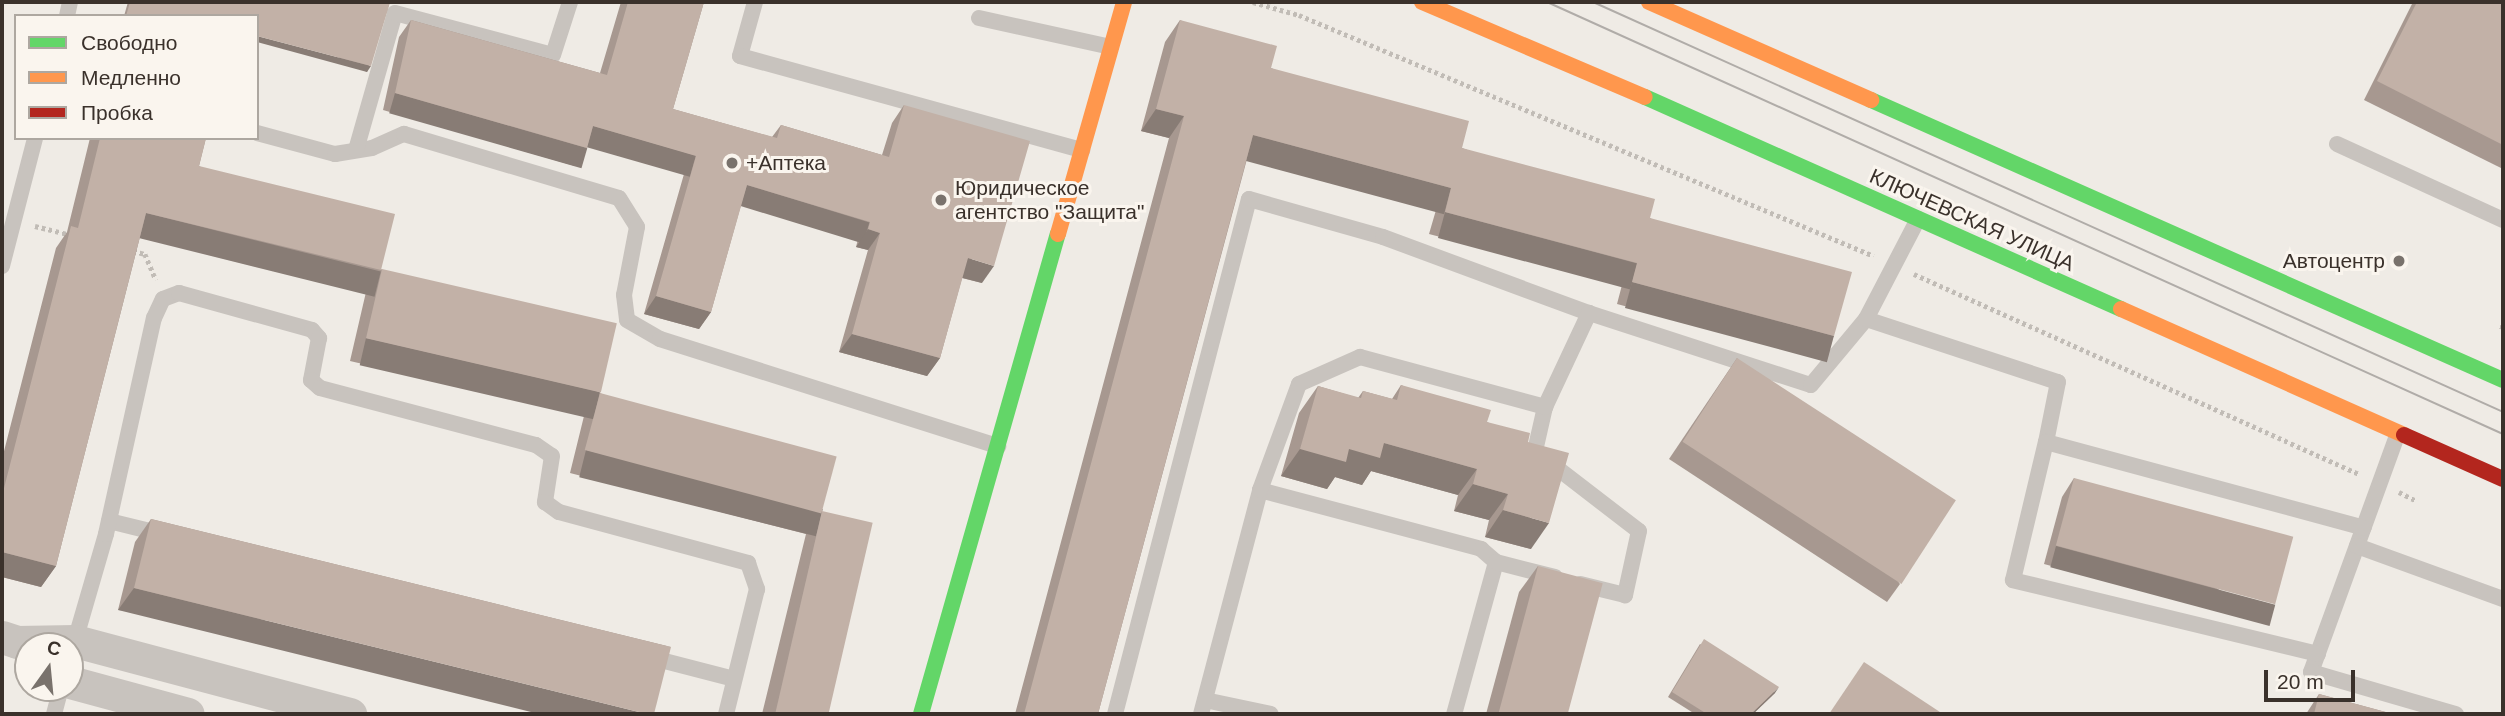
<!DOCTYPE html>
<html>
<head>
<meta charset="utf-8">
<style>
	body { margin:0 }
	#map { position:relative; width:2505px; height:716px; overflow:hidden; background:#efebe5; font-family:Helvetica,sans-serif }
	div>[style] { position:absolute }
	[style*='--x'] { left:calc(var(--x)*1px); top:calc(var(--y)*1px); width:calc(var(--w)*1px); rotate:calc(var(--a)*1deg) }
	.path>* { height:4.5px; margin-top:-2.25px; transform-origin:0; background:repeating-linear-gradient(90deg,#c1bcb6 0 3.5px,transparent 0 7px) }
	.lane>* { height:16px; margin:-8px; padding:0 8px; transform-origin:8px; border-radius:8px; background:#c8c3be }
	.street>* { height:33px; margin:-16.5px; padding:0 16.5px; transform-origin:16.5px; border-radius:16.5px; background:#c8c3be }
	.fast>* { height:16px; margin:-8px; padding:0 8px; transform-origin:8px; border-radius:8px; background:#63d668 }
	.slow>* { height:16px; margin:-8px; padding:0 8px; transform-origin:8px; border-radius:8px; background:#ff974d }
	.jam>* { height:16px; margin:-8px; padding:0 8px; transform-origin:8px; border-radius:8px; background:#b3261e }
	.tram>* { height:2px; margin:-1px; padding:0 1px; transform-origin:1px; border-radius:1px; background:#b0aca8 }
	.wall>* { inset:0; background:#a79890 }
	.shaded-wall>* { inset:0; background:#887c75; transform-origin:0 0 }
	.building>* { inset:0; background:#c2b1a7; transform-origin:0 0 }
	.dots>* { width:19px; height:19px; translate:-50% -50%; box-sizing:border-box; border:4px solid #faf5ee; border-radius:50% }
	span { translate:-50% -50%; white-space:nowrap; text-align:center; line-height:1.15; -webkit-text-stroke:6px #faf5ee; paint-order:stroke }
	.poi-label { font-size:21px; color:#3a312b }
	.left { translate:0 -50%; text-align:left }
	.right { translate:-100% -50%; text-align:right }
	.street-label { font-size:21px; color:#3a312b }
	.frame { position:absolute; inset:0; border:4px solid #3a312b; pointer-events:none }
	.legend { position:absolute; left:14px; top:14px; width:245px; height:126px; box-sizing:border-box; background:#faf5ee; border:2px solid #ada7a0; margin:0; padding:9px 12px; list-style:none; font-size:21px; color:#3a312b }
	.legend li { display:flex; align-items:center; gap:14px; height:35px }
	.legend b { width:35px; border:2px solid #ada7a0 }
	.north { position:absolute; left:14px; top:632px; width:70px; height:70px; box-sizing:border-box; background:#faf5ee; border:2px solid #ada7a0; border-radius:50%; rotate:15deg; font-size:19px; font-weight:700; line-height:28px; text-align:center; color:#3a312b }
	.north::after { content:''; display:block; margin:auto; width:24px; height:32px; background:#79726c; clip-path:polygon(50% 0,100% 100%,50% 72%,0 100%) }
	.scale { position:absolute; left:2264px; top:670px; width:91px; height:32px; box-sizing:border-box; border:4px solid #3a312b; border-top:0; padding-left:9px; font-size:21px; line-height:24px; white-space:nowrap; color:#3a312b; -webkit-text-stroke:5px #faf5ee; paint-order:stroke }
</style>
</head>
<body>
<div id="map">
	<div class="path">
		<i style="--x:1253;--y:2;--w:48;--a:15.8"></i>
		<i style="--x:1299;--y:15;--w:623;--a:22.74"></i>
		<i style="--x:35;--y:226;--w:37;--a:14"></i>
		<i style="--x:133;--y:251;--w:12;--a:14"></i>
		<i style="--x:145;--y:254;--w:28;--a:67"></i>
		<i style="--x:1914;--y:274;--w:488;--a:24.2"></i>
		<i style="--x:2500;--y:326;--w:3;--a:18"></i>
		<i style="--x:2399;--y:492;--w:18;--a:27"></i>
	</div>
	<div class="lane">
		<i style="--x:755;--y:2;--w:56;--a:105.5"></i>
		<i style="--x:740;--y:56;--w:355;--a:15.4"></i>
		<i style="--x:67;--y:16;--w:14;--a:-78"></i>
		<i style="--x:979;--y:18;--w:135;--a:12.4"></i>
		<i style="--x:257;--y:133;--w:81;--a:15.1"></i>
		<i style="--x:335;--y:154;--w:37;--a:-9"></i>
		<i style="--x:372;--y:148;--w:35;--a:-24"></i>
		<i style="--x:404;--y:134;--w:224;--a:16.6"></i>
		<i style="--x:619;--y:198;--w:34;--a:58"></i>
		<i style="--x:637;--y:227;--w:69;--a:100.8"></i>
		<i style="--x:624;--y:295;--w:25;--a:83"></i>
		<i style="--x:627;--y:320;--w:38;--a:30"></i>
		<i style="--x:660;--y:339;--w:355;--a:17.6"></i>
		<i style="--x:2337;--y:144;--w:183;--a:24.6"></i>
		<i style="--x:356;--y:150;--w:142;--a:-74.1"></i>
		<i style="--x:395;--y:13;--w:163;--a:14.9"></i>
		<i style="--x:553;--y:55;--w:56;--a:-72.2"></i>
		<i style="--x:2;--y:266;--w:132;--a:-75.5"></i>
		<i style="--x:1866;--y:319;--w:202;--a:18.2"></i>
		<i style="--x:2058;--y:382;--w:61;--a:101.3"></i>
		<i style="--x:1545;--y:407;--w:45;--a:102.8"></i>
		<i style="--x:1535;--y:451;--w:131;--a:37.6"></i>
		<i style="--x:1639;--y:531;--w:66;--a:102.3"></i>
		<i style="--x:1625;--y:595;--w:46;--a:-166.3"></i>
		<i style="--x:2398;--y:433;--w:254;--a:110"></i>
		<i style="--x:2311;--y:672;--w:151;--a:16.2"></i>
		<i style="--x:1260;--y:490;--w:229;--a:14.9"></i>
		<i style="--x:1481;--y:549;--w:20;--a:41"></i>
		<i style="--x:1496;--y:562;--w:158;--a:105.4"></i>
		<i style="--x:109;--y:521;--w:55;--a:13.8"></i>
		<i style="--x:2357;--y:546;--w:155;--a:20"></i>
		<i style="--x:1496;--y:562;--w:61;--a:14.3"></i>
		<i style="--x:2318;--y:654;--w:314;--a:-166.4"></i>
		<i style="--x:2013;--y:580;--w:142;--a:-76.6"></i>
		<i style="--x:2046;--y:442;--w:329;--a:15.1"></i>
		<i style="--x:649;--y:657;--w:88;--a:14.5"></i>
		<i style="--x:70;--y:658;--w:129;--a:-73.8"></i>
		<i style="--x:106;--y:534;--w:221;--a:-77.5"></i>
		<i style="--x:154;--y:318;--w:21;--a:-65"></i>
		<i style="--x:163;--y:299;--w:17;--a:-21"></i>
		<i style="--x:179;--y:293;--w:138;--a:15.5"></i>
		<i style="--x:312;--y:330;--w:11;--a:49"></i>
		<i style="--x:319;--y:338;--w:43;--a:100.8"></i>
		<i style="--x:311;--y:380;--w:12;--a:42"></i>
		<i style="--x:320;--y:388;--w:223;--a:14.8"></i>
		<i style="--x:536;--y:445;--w:19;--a:35"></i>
		<i style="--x:552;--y:456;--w:47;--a:98.7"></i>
		<i style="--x:545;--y:502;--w:17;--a:36"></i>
		<i style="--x:559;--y:512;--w:196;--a:15.1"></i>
		<i style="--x:748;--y:563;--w:28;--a:71"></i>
		<i style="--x:757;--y:589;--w:129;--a:103.9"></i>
		<i style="--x:1205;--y:700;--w:67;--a:12"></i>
		<i style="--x:54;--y:714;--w:27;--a:-75"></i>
		<i style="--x:1115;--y:714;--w:532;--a:-75.42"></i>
		<i style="--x:1249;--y:199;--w:139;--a:15.8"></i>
		<i style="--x:1383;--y:237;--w:220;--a:20.3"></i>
		<i style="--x:1589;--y:313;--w:233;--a:18"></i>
		<i style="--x:1811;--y:385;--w:86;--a:-50.2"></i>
		<i style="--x:1866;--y:319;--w:113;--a:-62.5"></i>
		<i style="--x:1201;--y:714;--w:232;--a:-75.2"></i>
		<i style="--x:1260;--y:490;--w:113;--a:-69.8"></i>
		<i style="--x:1299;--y:384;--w:67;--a:-23.9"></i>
		<i style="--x:1360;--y:357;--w:192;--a:15.1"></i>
		<i style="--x:1545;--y:407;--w:104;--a:-64.9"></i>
	</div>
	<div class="street">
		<i style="--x:2;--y:637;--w:16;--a:18"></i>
		<i style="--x:17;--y:642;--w:58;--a:-1"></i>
		<i style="--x:75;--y:641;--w:285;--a:14.9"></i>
		<i style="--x:70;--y:682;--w:122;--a:15.2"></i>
	</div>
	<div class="fast">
		<i style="--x:1645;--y:97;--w:521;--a:24.01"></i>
		<i style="--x:1871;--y:100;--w:691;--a:23.9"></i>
		<i style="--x:921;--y:714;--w:499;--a:-74.1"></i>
	</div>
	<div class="slow">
		<i style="--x:1422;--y:2;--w:242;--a:23.1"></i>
		<i style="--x:1649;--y:2;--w:243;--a:23.8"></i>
		<i style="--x:1058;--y:234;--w:241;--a:-74.1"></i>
		<i style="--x:2121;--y:309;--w:310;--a:24"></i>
	</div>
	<div class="jam">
		<i style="--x:2404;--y:435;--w:108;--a:24"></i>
	</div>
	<div class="tram">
		<i style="--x:1547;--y:2;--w:1049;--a:24.32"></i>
		<i style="--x:1593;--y:2;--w:998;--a:24.25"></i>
	</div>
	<div class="wall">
		<i style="clip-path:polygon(128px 2px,390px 2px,367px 72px,257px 16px,124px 16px)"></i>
		<i style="clip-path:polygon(621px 2px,704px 2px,673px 109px,772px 137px,781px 125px,882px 155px,892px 123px,904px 105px,982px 283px,962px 278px,940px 358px,927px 376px,839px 352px,868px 250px,856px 247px,858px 239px,741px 205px,711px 312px,699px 329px,644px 314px,684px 174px,588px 146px,575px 166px,383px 110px,399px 37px,411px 20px,600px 73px)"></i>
		<i style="clip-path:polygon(2413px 2px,2503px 2px,2503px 169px,2364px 100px)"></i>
		<i style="clip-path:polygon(1180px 20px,1271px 68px,1462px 148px,1650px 218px,1834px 336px,1819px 358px,1617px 304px,1622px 285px,1429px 234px,1436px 210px,1247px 159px,1098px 714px,1015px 714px,1169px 138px,1141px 131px,1165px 42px)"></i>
		<i style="clip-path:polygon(90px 138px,206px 138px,199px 166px,600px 393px,822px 511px,827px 714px,762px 714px,806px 534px,570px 473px,584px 416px,350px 361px,366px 292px,140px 237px,56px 566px,41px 587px,2px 577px,2px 459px,56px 248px,67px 232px)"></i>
		<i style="clip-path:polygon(1737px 358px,1900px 584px,1887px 602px,1669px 459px)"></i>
		<i style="clip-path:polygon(1401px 385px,1487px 422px,1528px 442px,1531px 549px,1485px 537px,1489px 520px,1454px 511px,1458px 495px,1371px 471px,1362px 485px,1335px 477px,1327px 489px,1281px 476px,1299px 413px,1318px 386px,1358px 398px,1363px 391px,1392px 399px)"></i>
		<i style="clip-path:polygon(2074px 478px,2262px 623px,2044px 564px,2062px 497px)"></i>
		<i style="clip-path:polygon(151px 519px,671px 647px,118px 610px,135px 542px)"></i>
		<i style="clip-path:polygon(1538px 566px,1566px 714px,1486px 714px,1519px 592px)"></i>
		<i style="clip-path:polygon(1700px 644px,1775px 693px,1753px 714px,1695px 714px,1668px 697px)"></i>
		<i style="clip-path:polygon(2319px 694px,2393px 714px,2306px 714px)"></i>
	</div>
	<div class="shaded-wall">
		<i style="clip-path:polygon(257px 36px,371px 66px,367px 72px,257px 42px)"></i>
		<i style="left:395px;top:93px;width:200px;height:21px;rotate:16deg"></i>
		<i style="clip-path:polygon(1156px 109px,1184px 116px,1169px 138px,1141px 131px)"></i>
		<i style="left:593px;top:126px;width:107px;height:22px;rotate:16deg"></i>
		<i style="left:1253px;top:135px;width:205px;height:27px;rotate:15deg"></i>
		<i style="left:747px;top:185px;width:128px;height:22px;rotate:17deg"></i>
		<i style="left:1445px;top:212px;width:199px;height:27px;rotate:15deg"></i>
		<i style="left:146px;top:213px;width:242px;height:26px;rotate:14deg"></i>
		<i style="clip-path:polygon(868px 229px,880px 233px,868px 250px,856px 247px)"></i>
		<i style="clip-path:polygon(968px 258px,994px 266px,982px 283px,955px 276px)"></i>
		<i style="left:1632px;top:282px;width:209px;height:27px;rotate:15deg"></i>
		<i style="clip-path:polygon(656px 296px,711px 312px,699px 329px,644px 314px)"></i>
		<i style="clip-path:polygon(852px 334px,940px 358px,927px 376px,839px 352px)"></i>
		<i style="left:366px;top:338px;width:240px;height:28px;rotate:13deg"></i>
		<i style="clip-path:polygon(1384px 443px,1477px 469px,1458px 495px,1371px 471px,1362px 485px,1335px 477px,1327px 489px,1281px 476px,1300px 449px,1349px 449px)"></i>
		<i style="left:586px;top:450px;width:244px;height:28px;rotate:14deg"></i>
		<i style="clip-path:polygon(1473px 484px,1508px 494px,1489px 520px,1454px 511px)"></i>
		<i style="clip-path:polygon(1503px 510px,1549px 523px,1531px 549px,1485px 537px)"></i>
		<i style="left:2056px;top:546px;width:227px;height:22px;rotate:15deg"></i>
		<i style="clip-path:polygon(2px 552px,56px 566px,41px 587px,2px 577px)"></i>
		<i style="clip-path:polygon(134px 588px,647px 714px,539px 714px,118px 610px)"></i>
		<i style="clip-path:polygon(1779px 687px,1775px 693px,1753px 714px,1751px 714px)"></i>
	</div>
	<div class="building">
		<i style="clip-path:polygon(130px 2px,390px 2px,371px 66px,257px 36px,257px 16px,126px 16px)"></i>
		<i style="clip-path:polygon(628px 2px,704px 2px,673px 109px,777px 138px,781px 125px,889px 157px,904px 105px,1030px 141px,994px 266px,968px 258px,940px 358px,852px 334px,880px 233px,868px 229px,870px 222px,747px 185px,711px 312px,656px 296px,696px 156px,593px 126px,587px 148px,395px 93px,411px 20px,607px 75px)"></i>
		<i style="clip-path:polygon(2417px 2px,2503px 2px,2503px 145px,2377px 81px)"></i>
		<i style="clip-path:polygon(1180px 20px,1277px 46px,1271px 68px,1469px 121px,1462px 148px,1655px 199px,1650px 218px,1852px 272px,1834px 336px,1632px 282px,1637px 263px,1445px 212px,1451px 188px,1253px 135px,1098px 714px,1024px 714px,1184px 116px,1156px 109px)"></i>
		<i style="clip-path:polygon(100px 138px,206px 138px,199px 166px,395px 214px,381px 270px,146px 213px,56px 566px,2px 552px,2px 496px,71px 226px,78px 228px)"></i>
		<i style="left:382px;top:269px;width:241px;height:71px;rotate:13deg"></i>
		<i style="left:1737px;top:358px;width:261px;height:100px;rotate:33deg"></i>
		<i style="clip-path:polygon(1401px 385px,1491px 410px,1487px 422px,1530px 433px,1528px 442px,1569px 453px,1549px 523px,1503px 510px,1508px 494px,1473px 484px,1477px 469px,1384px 443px,1380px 458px,1349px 449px,1346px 462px,1300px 449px,1318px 386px,1361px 398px,1363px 391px,1397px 400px)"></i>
		<i style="left:600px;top:393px;width:245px;height:59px;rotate:15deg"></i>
		<i style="left:2074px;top:478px;width:227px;height:70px;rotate:15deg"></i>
		<i style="left:822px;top:511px;width:52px;height:209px;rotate:13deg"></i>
		<i style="clip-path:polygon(151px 519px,671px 647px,654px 714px,647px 714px,134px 588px)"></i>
		<i style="left:1538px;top:566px;width:67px;height:154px;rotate:15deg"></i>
		<i style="clip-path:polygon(1704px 639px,1779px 687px,1751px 714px,1707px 714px,1672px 692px)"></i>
		<i style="clip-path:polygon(1864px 662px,1943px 714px,1829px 714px)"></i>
		<i style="clip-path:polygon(2319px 694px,2393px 714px,2314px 714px)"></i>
	</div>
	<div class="dots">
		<i style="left:732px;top:163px;background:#79726c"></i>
		<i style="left:941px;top:200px;background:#79726c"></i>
		<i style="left:2399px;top:261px;background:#79726c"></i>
	</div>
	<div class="poi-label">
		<span class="left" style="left:746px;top:163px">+Аптека</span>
		<span class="left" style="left:955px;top:200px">Юридическое<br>агентство "Защита"</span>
		<span class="right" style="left:2385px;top:261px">Автоцентр</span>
	</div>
	<div class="street-label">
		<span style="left:1972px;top:220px;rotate:24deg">КЛЮЧЕВСКАЯ УЛИЦА</span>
	</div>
	<div class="frame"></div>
	<ul class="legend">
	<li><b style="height:9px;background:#63d668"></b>Свободно</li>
	<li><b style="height:9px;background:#ff974d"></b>Медленно</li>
	<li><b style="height:9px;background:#b3261e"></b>Пробка</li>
	</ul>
	<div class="north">С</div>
	<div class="scale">20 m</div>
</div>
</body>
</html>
